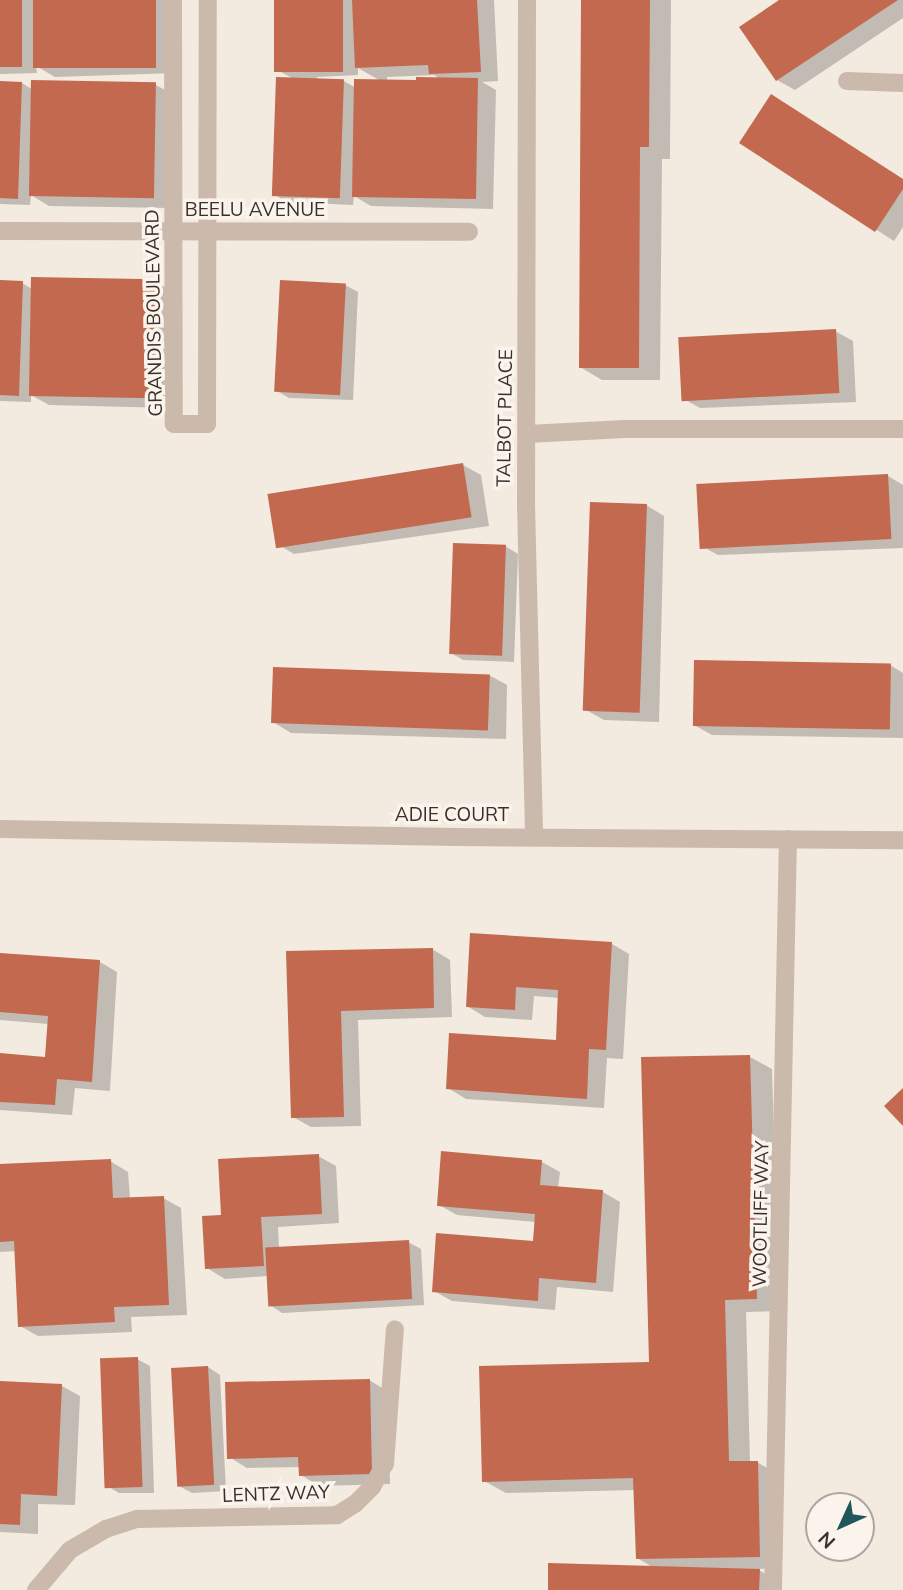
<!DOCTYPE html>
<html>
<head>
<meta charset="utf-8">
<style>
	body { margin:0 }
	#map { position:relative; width:903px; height:1590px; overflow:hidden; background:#f3eae0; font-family:Mulish,sans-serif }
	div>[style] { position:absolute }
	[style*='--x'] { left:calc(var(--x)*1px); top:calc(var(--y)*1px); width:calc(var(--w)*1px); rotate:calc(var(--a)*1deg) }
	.shadow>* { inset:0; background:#0003 }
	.building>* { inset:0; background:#c3694f; transform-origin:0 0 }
	.street>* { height:18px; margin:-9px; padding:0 9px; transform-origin:9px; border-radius:9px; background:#cbbaac }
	span { translate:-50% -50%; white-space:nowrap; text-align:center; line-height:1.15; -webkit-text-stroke:7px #faf4ed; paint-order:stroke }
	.street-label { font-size:19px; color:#392f2b }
	.north { position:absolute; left:805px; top:1492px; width:70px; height:70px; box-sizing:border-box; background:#faf4ed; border:2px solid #ada59f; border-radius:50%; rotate:225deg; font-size:19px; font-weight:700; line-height:28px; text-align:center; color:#392f2b }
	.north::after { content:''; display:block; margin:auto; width:24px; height:32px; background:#21575a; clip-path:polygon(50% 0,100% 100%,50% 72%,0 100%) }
</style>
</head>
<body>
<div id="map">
	<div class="shadow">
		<i style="clip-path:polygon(0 0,173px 0,176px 73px,55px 77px,36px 66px,37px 73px,0 74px)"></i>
		<i style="clip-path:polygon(evenodd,276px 0,494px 0,498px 81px,482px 82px,496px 90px,493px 209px,371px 206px,354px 196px,353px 205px,287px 202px,275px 195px,294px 79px,279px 71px,276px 0,358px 68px,379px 80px,356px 88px,344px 81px,317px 80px,317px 77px,358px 75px,358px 68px,276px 0,434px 75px,442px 80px,387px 80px,387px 77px,434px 75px)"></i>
		<i style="clip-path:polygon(583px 0,671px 0,670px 159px,662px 159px,660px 380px,602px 380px,580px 367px)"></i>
		<i style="clip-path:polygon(783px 0,903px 0,903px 18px,795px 90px,777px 80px)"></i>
		<i style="clip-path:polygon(0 82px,22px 83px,33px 90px,156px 85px,174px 95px,172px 208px,49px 206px,31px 195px,30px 205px,0 204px)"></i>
		<i style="clip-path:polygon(742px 143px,903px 179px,903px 227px,894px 241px)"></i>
		<i style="clip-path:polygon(154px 281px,172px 291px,171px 408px,49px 405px,31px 395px,31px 402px,0 401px,0 282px,22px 283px,32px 289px)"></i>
		<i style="clip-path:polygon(345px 285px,358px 292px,353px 400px,289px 398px,277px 391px)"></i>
		<i style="clip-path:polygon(835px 331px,853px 341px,856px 402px,700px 408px,682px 398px)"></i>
		<i style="clip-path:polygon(463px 465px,481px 475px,489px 526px,294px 554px,277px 544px)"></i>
		<i style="clip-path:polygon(888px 476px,903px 485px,903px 548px,718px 555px,700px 545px)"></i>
		<i style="clip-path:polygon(646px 505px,664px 516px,659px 722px,604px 720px,586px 710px)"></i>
		<i style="clip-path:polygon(505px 546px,518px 554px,514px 662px,463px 660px,451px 653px)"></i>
		<i style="clip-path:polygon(890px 665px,903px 673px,903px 738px,712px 735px,694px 725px)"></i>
		<i style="clip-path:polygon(489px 675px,507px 685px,506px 739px,291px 733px,273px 722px)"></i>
		<i style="clip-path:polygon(612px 944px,629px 954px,623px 1059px,607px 1058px,604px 1108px,466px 1099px,448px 1088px,557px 1042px,560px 998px,534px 996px,532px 1020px,485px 1017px,467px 1006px)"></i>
		<i style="clip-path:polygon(432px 949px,450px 960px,452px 1017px,358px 1020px,361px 1126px,311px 1127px,293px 1117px,288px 953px)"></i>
		<i style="clip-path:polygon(0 954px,100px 962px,117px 972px,110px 1091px,75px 1088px,72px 1115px,0 1110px,0 1055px,46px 1058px,49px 1024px,0 1020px)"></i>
		<i style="clip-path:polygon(750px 1057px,772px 1069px,779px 1311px,746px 1312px,750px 1462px,757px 1462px,779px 1475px,782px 1568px,757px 1569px,781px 1583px,781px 1590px,550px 1590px,654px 1568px,637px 1558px,635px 1490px,506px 1493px,484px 1481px,651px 1364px)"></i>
		<i style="clip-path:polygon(318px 1156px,336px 1166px,339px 1223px,278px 1227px,279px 1248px,408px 1242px,421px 1249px,424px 1305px,282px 1313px,270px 1305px,268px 1276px,225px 1279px,207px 1268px,223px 1216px)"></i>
		<i style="clip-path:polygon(110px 1161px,128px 1172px,130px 1199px,163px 1198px,181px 1208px,187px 1315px,131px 1317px,132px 1332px,38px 1336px,20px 1326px,16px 1251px,0 1252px,0 1166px)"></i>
		<i style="clip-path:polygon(542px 1162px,560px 1172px,558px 1188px,603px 1192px,620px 1202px,613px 1292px,557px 1287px,555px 1310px,452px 1301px,434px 1291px,535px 1243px,536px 1222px,457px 1215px,439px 1205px)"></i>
		<i style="clip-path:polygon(137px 1359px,150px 1366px,154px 1493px,119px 1493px,107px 1486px)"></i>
		<i style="clip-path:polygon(208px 1367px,220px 1375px,226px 1491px,192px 1493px,179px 1486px)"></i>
		<i style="clip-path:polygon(369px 1380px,387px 1391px,390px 1484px,319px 1486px,301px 1475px,301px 1467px,247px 1468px,229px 1457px)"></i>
		<i style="clip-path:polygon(0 1383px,62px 1386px,80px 1396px,75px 1505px,38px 1504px,38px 1534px,0 1532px)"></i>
	</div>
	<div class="building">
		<i style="left:0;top:0;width:22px;height:67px"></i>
		<i style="left:33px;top:0;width:123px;height:68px"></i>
		<i style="left:274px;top:0;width:69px;height:72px"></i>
		<i style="clip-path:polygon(352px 0,477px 0,481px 72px,429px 74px,428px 65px,355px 68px)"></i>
		<i style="clip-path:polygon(581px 0,650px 0,649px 147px,640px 147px,639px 368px,579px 368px)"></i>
		<i style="clip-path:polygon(779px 0,898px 0,776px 81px,739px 27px)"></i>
		<i style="left:276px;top:77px;width:68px;height:119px;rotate:2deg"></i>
		<i style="clip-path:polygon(416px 77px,478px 78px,476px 199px,352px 197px,354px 79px,416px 80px)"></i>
		<i style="left:31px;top:80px;width:125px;height:116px;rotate:1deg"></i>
		<i style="clip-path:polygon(0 81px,22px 82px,18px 199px,0 198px)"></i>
		<i style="clip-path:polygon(771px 94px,903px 179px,903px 189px,875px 232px,739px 143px)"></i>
		<i style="left:31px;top:277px;width:124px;height:119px;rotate:1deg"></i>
		<i style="clip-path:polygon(0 280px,23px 281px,19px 396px,0 395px)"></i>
		<i style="left:280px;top:280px;width:66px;height:112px;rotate:3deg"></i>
		<i style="left:836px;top:329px;width:64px;height:158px;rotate:87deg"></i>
		<i style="left:463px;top:463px;width:55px;height:198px;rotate:81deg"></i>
		<i style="left:888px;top:474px;width:65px;height:192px;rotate:87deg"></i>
		<i style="left:590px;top:502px;width:57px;height:209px;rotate:2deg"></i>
		<i style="left:453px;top:543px;width:53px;height:111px;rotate:2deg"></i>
		<i style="left:694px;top:660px;width:197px;height:66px;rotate:1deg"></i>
		<i style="left:273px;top:667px;width:217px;height:56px;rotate:2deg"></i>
		<i style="clip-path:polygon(470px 933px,612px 942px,606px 1050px,589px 1049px,587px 1099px,446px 1089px,449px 1033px,556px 1040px,558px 990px,516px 987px,515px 1010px,466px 1007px)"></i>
		<i style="clip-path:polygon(433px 948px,434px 1008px,341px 1011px,344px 1117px,291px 1118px,286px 951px)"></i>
		<i style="clip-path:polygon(0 953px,100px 960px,92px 1082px,57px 1079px,55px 1105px,0 1102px,0 1053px,45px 1057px,48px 1016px,0 1012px)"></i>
		<i style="clip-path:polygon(750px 1055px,757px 1299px,725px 1300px,729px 1461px,758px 1461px,760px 1557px,636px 1559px,633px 1478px,482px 1482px,479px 1366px,649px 1362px,641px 1057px)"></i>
		<i style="clip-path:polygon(903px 1088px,903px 1126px,884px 1106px)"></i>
		<i style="clip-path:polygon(441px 1151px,542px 1160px,540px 1185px,603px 1190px,596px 1283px,539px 1278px,538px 1301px,432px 1292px,436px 1233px,533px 1241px,535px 1214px,437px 1206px)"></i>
		<i style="clip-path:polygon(319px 1154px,322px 1214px,261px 1217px,264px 1266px,205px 1269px,202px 1216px,221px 1215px,218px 1159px)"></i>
		<i style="clip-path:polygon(111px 1159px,113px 1198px,164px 1196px,169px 1305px,114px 1307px,115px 1322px,18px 1327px,14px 1241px,0 1242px,0 1164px)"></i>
		<i style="left:409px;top:1240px;width:59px;height:144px;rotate:87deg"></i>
		<i style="left:138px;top:1357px;width:130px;height:38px;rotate:88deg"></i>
		<i style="left:208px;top:1366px;width:119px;height:37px;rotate:87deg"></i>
		<i style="clip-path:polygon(370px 1379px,372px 1474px,299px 1476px,298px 1457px,227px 1459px,225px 1382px)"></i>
		<i style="clip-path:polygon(0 1381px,62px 1384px,57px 1496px,21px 1494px,20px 1525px,0 1524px)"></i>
		<i style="clip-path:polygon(548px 1563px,760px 1569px,759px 1590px,548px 1590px)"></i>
	</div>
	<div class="street">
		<i style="--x:173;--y:0;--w:424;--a:89.9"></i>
		<i style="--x:174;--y:424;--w:33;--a:0"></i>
		<i style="--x:207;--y:424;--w:424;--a:-89.9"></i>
		<i style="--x:527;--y:0;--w:504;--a:90.11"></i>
		<i style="--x:526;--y:504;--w:333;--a:88.6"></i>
		<i style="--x:847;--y:81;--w:56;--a:2"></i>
		<i style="--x:0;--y:231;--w:469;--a:0.1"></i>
		<i style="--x:527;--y:434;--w:98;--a:-2.9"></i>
		<i style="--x:625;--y:429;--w:278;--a:0"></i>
		<i style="--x:0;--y:829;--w:454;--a:1"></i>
		<i style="--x:454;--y:837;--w:449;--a:0.4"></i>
		<i style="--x:36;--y:1590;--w:52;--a:-49.6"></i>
		<i style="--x:70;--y:1550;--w:42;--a:-30.3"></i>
		<i style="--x:106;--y:1529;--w:33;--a:-18"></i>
		<i style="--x:137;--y:1519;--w:200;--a:-1.1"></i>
		<i style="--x:337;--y:1515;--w:22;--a:-32"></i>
		<i style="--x:356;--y:1503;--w:23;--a:-45"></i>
		<i style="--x:372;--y:1487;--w:26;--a:-61"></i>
		<i style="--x:385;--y:1464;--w:135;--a:-85.8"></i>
		<i style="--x:773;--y:1590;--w:751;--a:-88.86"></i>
	</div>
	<div class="street-label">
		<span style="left:255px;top:210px">BEELU AVENUE</span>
		<span style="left:154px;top:313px;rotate:-91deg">GRANDIS BOULEVARD</span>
		<span style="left:505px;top:418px;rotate:-89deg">TALBOT PLACE</span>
		<span style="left:452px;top:815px">ADIE COURT</span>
		<span style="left:761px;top:1214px;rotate:-89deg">WOOTLIFF WAY</span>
		<span style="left:276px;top:1494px;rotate:-2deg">LENTZ WAY</span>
	</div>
	<div class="north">N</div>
</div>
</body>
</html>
